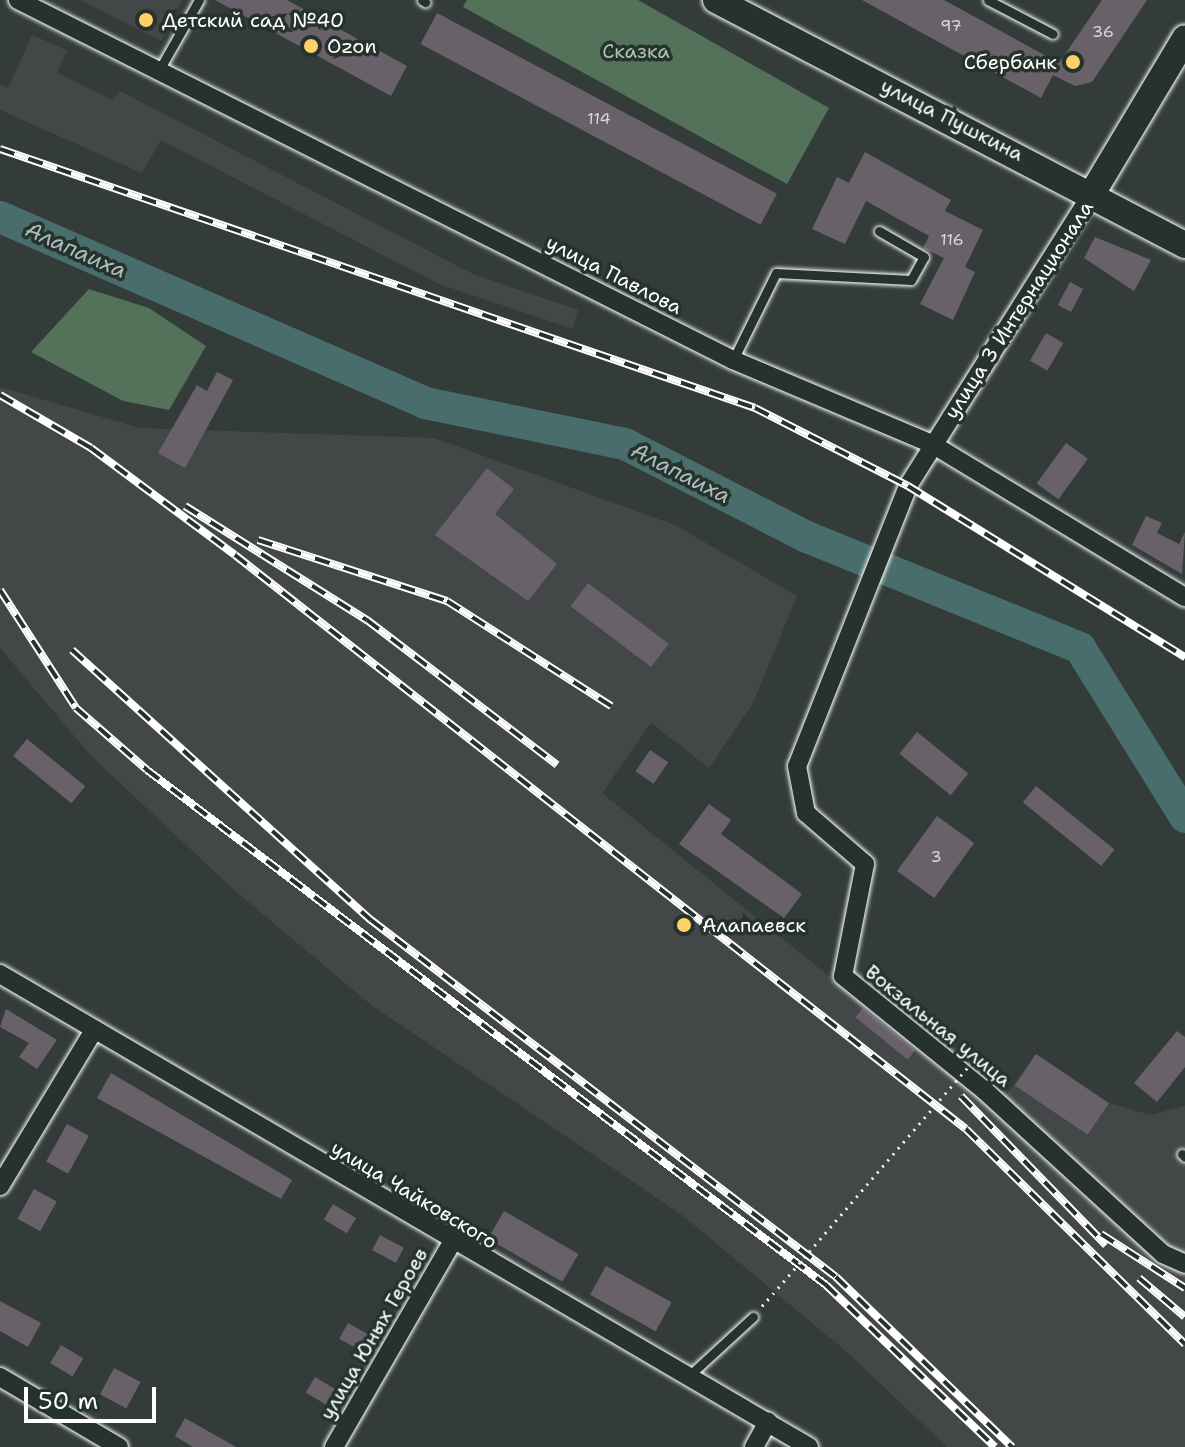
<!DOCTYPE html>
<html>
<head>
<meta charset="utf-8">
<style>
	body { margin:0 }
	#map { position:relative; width:1185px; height:1447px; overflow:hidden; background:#333c39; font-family:"Shantell Sans",sans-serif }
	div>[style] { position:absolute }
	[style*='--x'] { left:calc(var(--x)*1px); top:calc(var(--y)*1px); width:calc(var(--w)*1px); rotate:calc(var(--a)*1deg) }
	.built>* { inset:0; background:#434747 }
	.green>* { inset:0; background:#547159 }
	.river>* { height:32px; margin:-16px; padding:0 16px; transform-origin:16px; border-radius:16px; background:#496d6c }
	.building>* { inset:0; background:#696169; transform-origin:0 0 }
	.path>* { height:3px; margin-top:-1.5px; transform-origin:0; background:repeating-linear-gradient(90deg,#fff 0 2px,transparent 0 8px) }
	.roads { filter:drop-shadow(0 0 2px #fff) drop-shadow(0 0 2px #fff) }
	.lane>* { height:9px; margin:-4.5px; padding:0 4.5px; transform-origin:4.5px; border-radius:4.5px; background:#26332d }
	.street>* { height:18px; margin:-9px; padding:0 9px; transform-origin:9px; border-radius:9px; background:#26332d }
	.secondary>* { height:26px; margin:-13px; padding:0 13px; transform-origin:13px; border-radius:13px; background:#26332d }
	.rail>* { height:8px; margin-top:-4px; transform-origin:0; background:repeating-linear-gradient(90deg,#26332d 0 15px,#fff 0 30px); box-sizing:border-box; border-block:2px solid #fff }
	.path-bridge>* { height:3px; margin-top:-1.5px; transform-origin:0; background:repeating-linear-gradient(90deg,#fff 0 2px,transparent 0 8px) }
	.dots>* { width:22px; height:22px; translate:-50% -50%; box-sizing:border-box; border:4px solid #26332d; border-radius:50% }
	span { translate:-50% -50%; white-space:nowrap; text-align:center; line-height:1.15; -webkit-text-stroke:7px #26332d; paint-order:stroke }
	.number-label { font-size:16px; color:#dad8da }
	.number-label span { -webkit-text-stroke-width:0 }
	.poi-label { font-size:20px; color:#fff }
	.left { translate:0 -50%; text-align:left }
	.right { translate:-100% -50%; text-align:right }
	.park-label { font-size:20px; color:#b2bfb4 }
	.street-label { font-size:20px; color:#fff }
	.water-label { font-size:22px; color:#adbdbd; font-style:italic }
	.scale { position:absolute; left:24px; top:1387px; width:132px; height:36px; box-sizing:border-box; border:4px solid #fff; border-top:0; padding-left:10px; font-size:24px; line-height:28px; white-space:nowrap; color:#fff; -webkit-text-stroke:6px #26332d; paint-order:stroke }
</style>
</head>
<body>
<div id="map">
	<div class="built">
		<i style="clip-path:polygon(80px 0,183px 0,161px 41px)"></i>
		<i style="clip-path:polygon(32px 35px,67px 50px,57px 73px,113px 100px,120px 91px,473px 274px,578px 310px,573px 329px,439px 284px,161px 140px,142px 173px,0 110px,0 85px,8px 88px)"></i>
		<i style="clip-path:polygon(0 387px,140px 428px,434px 438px,675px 525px,797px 596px,753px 703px,709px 768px,651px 723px,602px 793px,995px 1110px,1036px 1054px,1109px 1103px,1150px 1115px,1185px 1106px,1185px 1447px,947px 1447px,847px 1352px,682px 1215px,370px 1004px,233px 889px,92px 757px,0 648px)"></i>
	</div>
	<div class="green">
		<i style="clip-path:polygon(467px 0,638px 0,829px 108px,787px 184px,463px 7px)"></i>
		<i style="clip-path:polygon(89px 289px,149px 308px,206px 346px,169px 410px,123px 401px,31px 352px)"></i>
	</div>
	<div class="river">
		<i style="--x:0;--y:217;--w:464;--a:23.6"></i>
		<i style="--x:425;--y:403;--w:204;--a:11.6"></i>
		<i style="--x:625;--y:444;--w:204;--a:27.1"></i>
		<i style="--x:807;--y:537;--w:295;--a:22.1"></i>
		<i style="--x:1080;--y:648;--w:199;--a:58.1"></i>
	</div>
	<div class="building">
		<i style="clip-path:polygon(215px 0,287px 0,407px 66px,391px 96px)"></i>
		<i style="clip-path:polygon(862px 0,944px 0,1059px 63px,1102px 0,1147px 0,1092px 82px,1075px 86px,1053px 75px,1041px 98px)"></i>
		<i style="left:437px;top:13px;width:385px;height:35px;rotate:28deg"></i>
		<i style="clip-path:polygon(865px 152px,951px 200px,945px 211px,983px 230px,965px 267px,975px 272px,953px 320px,920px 304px,944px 258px,923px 248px,929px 236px,866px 201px,845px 244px,812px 229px,837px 177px,849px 183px)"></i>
		<i style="clip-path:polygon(1095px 237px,1151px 260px,1134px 291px,1084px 258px)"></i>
		<i style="left:1070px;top:282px;width:15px;height:26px;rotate:28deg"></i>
		<i style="left:1046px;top:333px;width:20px;height:32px;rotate:30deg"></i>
		<i style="clip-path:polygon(217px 372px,233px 380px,185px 468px,158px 453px,197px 385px,207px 391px)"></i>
		<i style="left:1066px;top:443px;width:27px;height:50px;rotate:36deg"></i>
		<i style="clip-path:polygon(487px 468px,514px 489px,495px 514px,557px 564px,528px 601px,435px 535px)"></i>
		<i style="clip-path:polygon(1146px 516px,1162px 523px,1157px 533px,1179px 544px,1185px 532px,1182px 574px,1132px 545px)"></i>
		<i style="left:588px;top:583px;width:101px;height:29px;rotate:37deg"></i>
		<i style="left:917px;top:732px;width:66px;height:28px;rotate:39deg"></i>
		<i style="left:27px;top:739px;width:75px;height:22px;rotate:39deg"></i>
		<i style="left:650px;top:750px;width:22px;height:26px;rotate:34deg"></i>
		<i style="left:1036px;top:786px;width:101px;height:21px;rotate:39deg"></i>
		<i style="clip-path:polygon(709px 804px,731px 820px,721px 834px,802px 894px,784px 918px,679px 844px)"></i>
		<i style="left:937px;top:816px;width:46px;height:68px;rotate:36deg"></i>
		<i style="left:863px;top:1008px;width:67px;height:12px;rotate:39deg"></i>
		<i style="clip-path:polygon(6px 1009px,57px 1040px,37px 1069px,19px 1057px,29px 1043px,0 1027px)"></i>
		<i style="clip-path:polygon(1177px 1031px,1185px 1037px,1185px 1067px,1157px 1102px,1134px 1083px)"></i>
		<i style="left:1036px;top:1054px;width:88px;height:38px;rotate:34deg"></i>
		<i style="clip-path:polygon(111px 1073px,292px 1180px,281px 1199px,97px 1098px)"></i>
		<i style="left:67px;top:1124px;width:25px;height:43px;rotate:29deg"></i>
		<i style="left:34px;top:1189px;width:26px;height:34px;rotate:29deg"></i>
		<i style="left:333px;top:1204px;width:27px;height:18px;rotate:31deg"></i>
		<i style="left:504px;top:1211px;width:86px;height:32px;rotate:30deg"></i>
		<i style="left:380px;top:1235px;width:27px;height:17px;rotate:28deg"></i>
		<i style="left:606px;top:1266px;width:75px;height:33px;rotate:29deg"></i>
		<i style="clip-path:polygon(0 1301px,41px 1323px,28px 1347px,0 1331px)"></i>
		<i style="left:348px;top:1323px;width:23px;height:18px;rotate:29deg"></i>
		<i style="left:61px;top:1345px;width:26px;height:21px;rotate:31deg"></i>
		<i style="left:114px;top:1368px;width:30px;height:30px;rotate:28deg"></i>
		<i style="left:315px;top:1377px;width:23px;height:18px;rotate:31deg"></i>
		<i style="clip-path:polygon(185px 1418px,236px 1447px,193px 1447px,175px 1436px)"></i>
	</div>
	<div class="path">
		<i style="--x:762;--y:1306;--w:24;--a:-48"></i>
	</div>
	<div class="roads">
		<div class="lane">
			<i style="--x:422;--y:0;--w:4;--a:34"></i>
			<i style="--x:988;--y:0;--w:73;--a:27.6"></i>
			<i style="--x:159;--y:70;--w:81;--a:-60.3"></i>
			<i style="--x:733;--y:360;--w:97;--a:-63.7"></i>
			<i style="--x:776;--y:273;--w:135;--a:3"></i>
			<i style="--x:911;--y:280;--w:26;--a:-61"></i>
			<i style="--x:924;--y:257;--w:52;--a:-150"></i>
			<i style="--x:1182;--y:1154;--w:4;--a:45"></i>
			<i style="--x:692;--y:1373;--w:83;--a:-42.6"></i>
		</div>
		<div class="street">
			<i style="--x:18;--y:0;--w:801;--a:26.73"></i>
			<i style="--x:733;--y:360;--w:216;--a:22.9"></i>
			<i style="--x:932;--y:444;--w:296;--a:31.2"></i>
			<i style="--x:1093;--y:192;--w:347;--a:122.2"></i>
			<i style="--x:908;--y:486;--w:301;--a:111.6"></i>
			<i style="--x:797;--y:766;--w:48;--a:79.2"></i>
			<i style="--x:806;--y:813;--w:78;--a:40.8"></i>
			<i style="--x:865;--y:864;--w:114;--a:101.1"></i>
			<i style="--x:843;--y:976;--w:181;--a:39"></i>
			<i style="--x:984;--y:1090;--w:243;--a:42.5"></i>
			<i style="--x:1163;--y:1254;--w:24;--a:24"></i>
			<i style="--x:0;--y:974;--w:937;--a:30.31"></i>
			<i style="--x:0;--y:1186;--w:182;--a:-58.9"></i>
			<i style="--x:0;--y:1377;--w:138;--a:30.5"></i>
			<i style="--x:334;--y:1447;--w:236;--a:-60"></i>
			<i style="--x:754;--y:1447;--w:29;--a:-61"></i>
		</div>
		<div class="secondary">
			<i style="--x:716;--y:0;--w:529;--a:27.58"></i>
			<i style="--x:1093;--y:192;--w:179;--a:-59.1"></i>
		</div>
	</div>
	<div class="rail">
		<i style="--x:0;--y:149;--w:798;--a:18.93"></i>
		<i style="--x:755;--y:408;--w:172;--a:27"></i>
		<i style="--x:908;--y:486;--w:326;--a:31.7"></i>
		<i style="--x:0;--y:395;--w:105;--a:30.2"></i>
		<i style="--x:91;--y:448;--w:179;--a:36.6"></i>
		<i style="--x:235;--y:555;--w:929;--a:38.14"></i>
		<i style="--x:966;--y:1129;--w:307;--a:44.5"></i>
		<i style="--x:185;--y:506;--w:215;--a:32.1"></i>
		<i style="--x:367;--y:620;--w:239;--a:37.3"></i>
		<i style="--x:258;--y:540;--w:199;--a:17.9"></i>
		<i style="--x:447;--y:601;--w:195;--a:32.6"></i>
		<i style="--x:0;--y:590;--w:140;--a:57.2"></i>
		<i style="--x:76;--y:708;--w:94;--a:41.1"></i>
		<i style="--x:147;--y:770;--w:852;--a:37.18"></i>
		<i style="--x:826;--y:1285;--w:234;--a:43.8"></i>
		<i style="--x:72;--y:650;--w:403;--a:42.1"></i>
		<i style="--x:371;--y:920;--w:586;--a:37.51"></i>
		<i style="--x:836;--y:1277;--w:245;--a:44"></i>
		<i style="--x:961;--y:1096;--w:208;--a:45.8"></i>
		<i style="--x:1101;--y:1234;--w:100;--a:32.7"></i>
		<i style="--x:1139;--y:1278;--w:60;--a:40.3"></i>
	</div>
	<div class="path-bridge">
		<i style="--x:778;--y:1288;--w:290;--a:-49.3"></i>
	</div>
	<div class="dots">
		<i style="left:146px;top:20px;background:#ffd166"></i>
		<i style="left:311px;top:46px;background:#ffd166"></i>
		<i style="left:1073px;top:62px;background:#ffd166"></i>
		<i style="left:684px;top:925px;background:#ffd166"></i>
	</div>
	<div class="number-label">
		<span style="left:951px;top:26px">97</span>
		<span style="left:1103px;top:32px">36</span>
		<span style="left:599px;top:119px">114</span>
		<span style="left:952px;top:240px">116</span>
		<span style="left:936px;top:857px">3</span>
	</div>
	<div class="poi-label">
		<span class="left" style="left:162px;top:20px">Детский сад №40</span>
		<span class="left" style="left:327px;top:46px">Ozon</span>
		<span class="right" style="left:1057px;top:62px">Сбербанк</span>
		<span class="left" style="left:702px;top:925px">Алапаевск</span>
	</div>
	<div class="park-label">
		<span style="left:636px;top:51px">Сказка</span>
	</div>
	<div class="street-label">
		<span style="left:952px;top:120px;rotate:27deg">улица Пушкина</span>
		<span style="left:614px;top:275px;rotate:27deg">улица Павлова</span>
		<span style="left:1019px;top:310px;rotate:-57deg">улица 3 Интернационала</span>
		<span style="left:938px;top:1026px;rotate:39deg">Вокзальная улица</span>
		<span style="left:414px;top:1195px;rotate:31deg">улица Чайковского</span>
		<span style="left:374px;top:1334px;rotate:-60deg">улица Юных Героев</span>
	</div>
	<div class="water-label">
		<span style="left:76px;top:250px;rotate:24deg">Алапаиха</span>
		<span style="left:681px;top:473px;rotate:27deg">Алапаиха</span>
	</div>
	<div class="scale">50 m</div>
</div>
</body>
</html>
